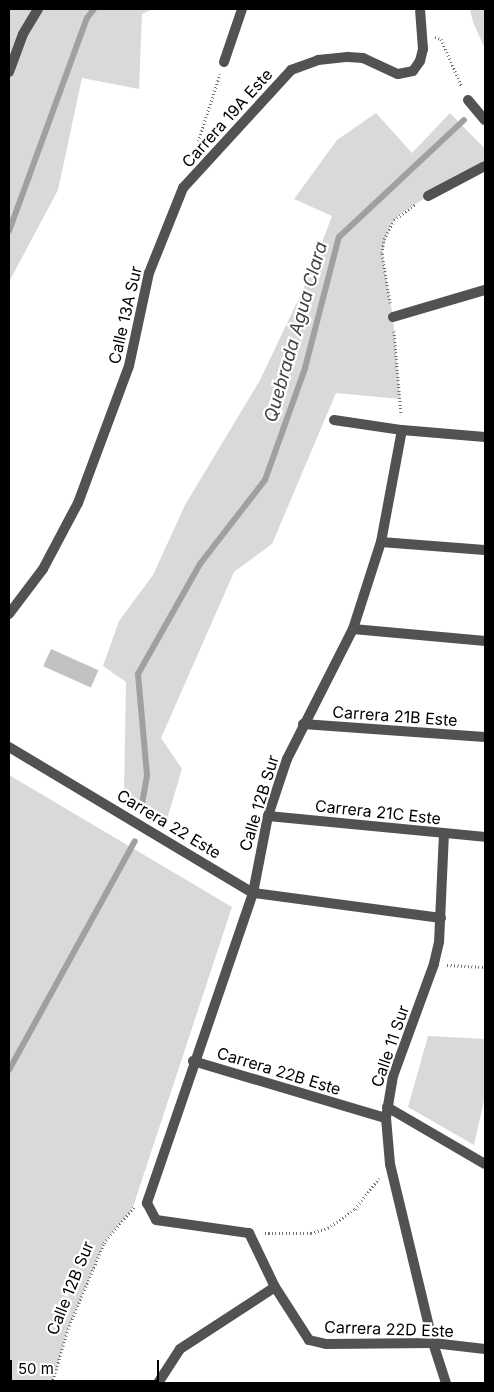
<!DOCTYPE html>
<html>
<head>
<meta charset="utf-8">
<style>
	body { margin:0 }
	#map { position:relative; width:494px; height:1392px; overflow:hidden; background:#fff; font-family:Inter,sans-serif }
	div>[style] { position:absolute }
	[style*='--x'] { left:calc(var(--x)*1px); top:calc(var(--y)*1px); width:calc(var(--w)*1px); rotate:calc(var(--a)*1deg) }
	.green>* { inset:0; background:#d9d9d9 }
	.stream>* { height:6px; margin:-3px; padding:0 3px; transform-origin:3px; border-radius:3px; background:#a0a0a0 }
	.building>* { inset:0; background:#c2c2c2; transform-origin:0 0 }
	.path>* { height:3px; margin-top:-1.5px; transform-origin:0; background:repeating-linear-gradient(90deg,#747474 0 1px,transparent 0 3.5px) }
	.minor>* { height:10px; margin:-5px; padding:0 5px; transform-origin:5px; border-radius:5px; background:#525252 }
	.tertiary>* { height:10px; margin:-5px; padding:0 5px; transform-origin:5px; border-radius:5px; background:#525252 }
	span { translate:-50% -50%; white-space:nowrap; text-align:center; line-height:1.15; -webkit-text-stroke:4.5px #fff; paint-order:stroke }
	.street-label { font-size:16px; color:#000 }
	.water-label { font-size:18px; color:#414141; font-style:italic }
	.frame { position:absolute; inset:0; border:10px solid #000; pointer-events:none }
	.scale { position:absolute; left:10px; top:1360px; width:149px; height:22px; box-sizing:border-box; border:2px solid #000; border-top:0; padding-left:6px; font-size:15px; line-height:18px; white-space:nowrap; color:#000; -webkit-text-stroke:4px #fff; paint-order:stroke }
</style>
</head>
<body>
<div id="map">
	<div class="green">
		<i style="clip-path:polygon(9px 9px,153px 9px,142px 14px,139px 89px,82px 78px,58px 190px,9px 282px)"></i>
		<i style="clip-path:polygon(470px 9px,485px 9px,485px 49px,473px 22px)"></i>
		<i style="clip-path:polygon(376px 113px,412px 153px,450px 113px,485px 149px,485px 166px,428px 196px,399px 215px,390px 226px,382px 253px,393px 317px,400px 399px,336px 393px,272px 544px,234px 572px,161px 738px,182px 769px,167px 819px,124px 792px,126px 682px,103px 666px,119px 621px,153px 575px,185px 505px,260px 380px,308px 279px,332px 216px,294px 199px,337px 140px)"></i>
		<i style="clip-path:polygon(9px 775px,232px 907px,133px 1207px,104px 1243px,68px 1329px,52px 1383px,9px 1383px)"></i>
		<i style="clip-path:polygon(428px 1036px,485px 1039px,485px 1096px,474px 1145px,408px 1107px)"></i>
	</div>
	<div class="stream">
		<i style="--x:9;--y:231;--w:227;--a:-69.9"></i>
		<i style="--x:87;--y:18;--w:11;--a:-52"></i>
		<i style="--x:142;--y:804;--w:29;--a:-80"></i>
		<i style="--x:147;--y:775;--w:101;--a:-95.1"></i>
		<i style="--x:138;--y:674;--w:126;--a:-60.6"></i>
		<i style="--x:200;--y:564;--w:106;--a:-52.3"></i>
		<i style="--x:265;--y:480;--w:119;--a:-70.3"></i>
		<i style="--x:305;--y:368;--w:135;--a:-75.5"></i>
		<i style="--x:339;--y:237;--w:171;--a:-43.1"></i>
		<i style="--x:9;--y:1070;--w:261;--a:-61.2"></i>
	</div>
	<div class="building">
		<i style="left:51px;top:649px;width:52px;height:19px;rotate:24deg"></i>
	</div>
	<div class="path">
		<i style="--x:435;--y:37;--w:6;--a:18"></i>
		<i style="--x:441;--y:39;--w:52;--a:66.4"></i>
		<i style="--x:195;--y:151;--w:81;--a:-72"></i>
		<i style="--x:390;--y:303;--w:51;--a:-99.1"></i>
		<i style="--x:382;--y:253;--w:14;--a:-82"></i>
		<i style="--x:384;--y:239;--w:21;--a:-62"></i>
		<i style="--x:394;--y:220;--w:27;--a:-36"></i>
		<i style="--x:394;--y:331;--w:84;--a:85.2"></i>
		<i style="--x:447;--y:965;--w:38;--a:3"></i>
		<i style="--x:265;--y:1233;--w:46;--a:0"></i>
		<i style="--x:311;--y:1233;--w:18;--a:-16"></i>
		<i style="--x:328;--y:1228;--w:33;--a:-35"></i>
		<i style="--x:355;--y:1209;--w:39;--a:-52"></i>
		<i style="--x:52;--y:1383;--w:56;--a:-73.5"></i>
		<i style="--x:68;--y:1329;--w:93;--a:-67.3"></i>
		<i style="--x:104;--y:1243;--w:47;--a:-50.2"></i>
	</div>
	<div class="minor">
		<i style="--x:224;--y:62;--w:56;--a:-71.2"></i>
		<i style="--x:9;--y:72;--w:40;--a:-69.8"></i>
		<i style="--x:23;--y:34;--w:29;--a:-59"></i>
		<i style="--x:468;--y:100;--w:26;--a:50"></i>
		<i style="--x:428;--y:196;--w:64;--a:-27.8"></i>
		<i style="--x:393;--y:317;--w:96;--a:-16.4"></i>
		<i style="--x:334;--y:420;--w:69;--a:8.4"></i>
		<i style="--x:381;--y:542;--w:104;--a:4.4"></i>
		<i style="--x:353;--y:629;--w:133;--a:5.2"></i>
		<i style="--x:303;--y:724;--w:182;--a:4.1"></i>
		<i style="--x:268;--y:816;--w:218;--a:5.5"></i>
		<i style="--x:444;--y:833;--w:109;--a:92.6"></i>
		<i style="--x:439;--y:942;--w:23;--a:103"></i>
		<i style="--x:434;--y:964;--w:119;--a:110.1"></i>
		<i style="--x:393;--y:1076;--w:43;--a:99.5"></i>
		<i style="--x:386;--y:1118;--w:46;--a:85"></i>
		<i style="--x:390;--y:1164;--w:184;--a:76.5"></i>
		<i style="--x:433;--y:1343;--w:42;--a:72"></i>
		<i style="--x:441;--y:918;--w:190;--a:-172.4"></i>
		<i style="--x:253;--y:893;--w:328;--a:108.9"></i>
		<i style="--x:147;--y:1203;--w:19;--a:62"></i>
		<i style="--x:156;--y:1220;--w:94;--a:8"></i>
		<i style="--x:249;--y:1233;--w:60;--a:64.3"></i>
		<i style="--x:275;--y:1287;--w:63;--a:57.3"></i>
		<i style="--x:309;--y:1340;--w:17;--a:13"></i>
		<i style="--x:326;--y:1344;--w:107;--a:-0.5"></i>
		<i style="--x:433;--y:1343;--w:52;--a:6.6"></i>
		<i style="--x:193;--y:1061;--w:201;--a:16.5"></i>
		<i style="--x:387;--y:1107;--w:113;--a:30.2"></i>
		<i style="--x:158;--y:1383;--w:40;--a:-57.1"></i>
		<i style="--x:180;--y:1349;--w:113;--a:-33.1"></i>
	</div>
	<div class="tertiary">
		<i style="--x:9;--y:614;--w:56;--a:-52.9"></i>
		<i style="--x:43;--y:569;--w:75;--a:-62.1"></i>
		<i style="--x:78;--y:503;--w:146;--a:-69.6"></i>
		<i style="--x:129;--y:366;--w:95;--a:-77.9"></i>
		<i style="--x:149;--y:273;--w:92;--a:-68.2"></i>
		<i style="--x:183;--y:188;--w:160;--a:-47.5"></i>
		<i style="--x:291;--y:70;--w:29;--a:-20"></i>
		<i style="--x:318;--y:60;--w:30;--a:-6"></i>
		<i style="--x:348;--y:57;--w:15;--a:4"></i>
		<i style="--x:363;--y:58;--w:38;--a:25"></i>
		<i style="--x:398;--y:74;--w:15;--a:-11"></i>
		<i style="--x:413;--y:71;--w:12;--a:-55"></i>
		<i style="--x:420;--y:61;--w:12;--a:-76"></i>
		<i style="--x:423;--y:49;--w:40;--a:-94.3"></i>
		<i style="--x:9;--y:747;--w:284;--a:30.9"></i>
		<i style="--x:253;--y:893;--w:78;--a:-79"></i>
		<i style="--x:268;--y:816;--w:60;--a:-71.6"></i>
		<i style="--x:287;--y:759;--w:146;--a:-63.1"></i>
		<i style="--x:353;--y:629;--w:91;--a:-72.2"></i>
		<i style="--x:381;--y:542;--w:114;--a:-79.4"></i>
		<i style="--x:402;--y:430;--w:83;--a:4.8"></i>
	</div>
	<div class="street-label">
		<span style="left:227px;top:118px;rotate:-48deg">Carrera 19A Este</span>
		<span style="left:125px;top:315px;rotate:-77deg">Calle 13A Sur</span>
		<span style="left:395px;top:716px;rotate:4deg">Carrera 21B Este</span>
		<span style="left:259px;top:803px;rotate:-73deg">Calle 12B Sur</span>
		<span style="left:378px;top:812px;rotate:6deg">Carrera 21C Este</span>
		<span style="left:169px;top:824px;rotate:31deg">Carrera 22 Este</span>
		<span style="left:390px;top:1046px;rotate:-71deg">Calle 11 Sur</span>
		<span style="left:279px;top:1071px;rotate:17deg">Carrera 22B Este</span>
		<span style="left:70px;top:1288px;rotate:-68deg">Calle 12B Sur</span>
		<span style="left:389px;top:1329px;rotate:2deg">Carrera 22D Este</span>
	</div>
	<div class="water-label">
		<span style="left:296px;top:332px;rotate:-74deg">Quebrada Agua Clara</span>
	</div>
	<div class="frame"></div>
	<div class="scale">50 m</div>
</div>
</body>
</html>
